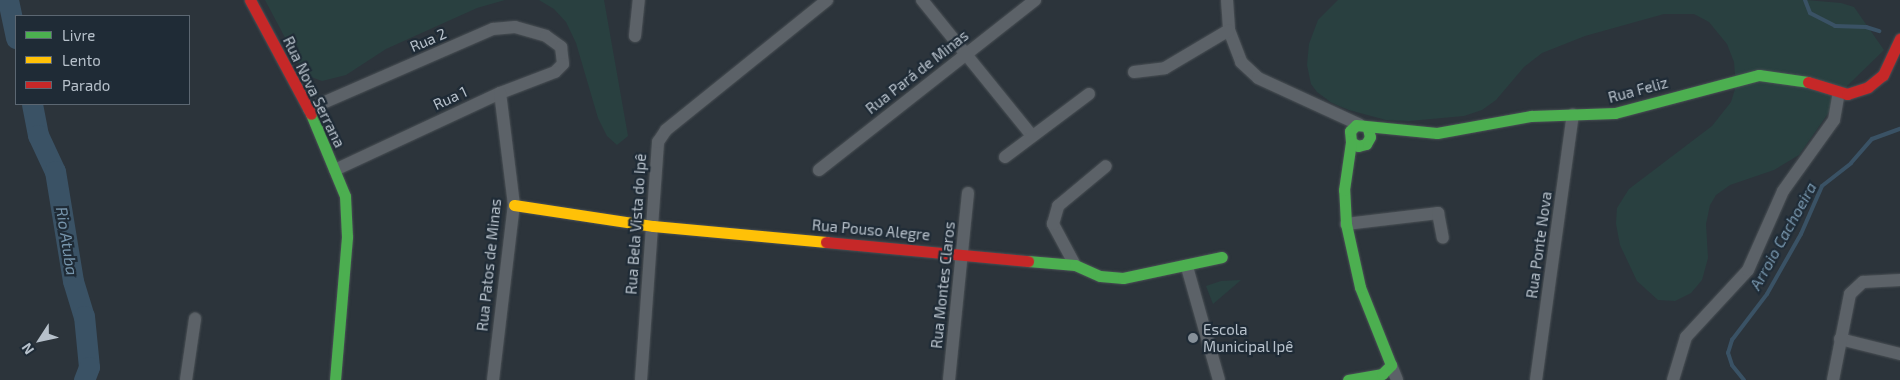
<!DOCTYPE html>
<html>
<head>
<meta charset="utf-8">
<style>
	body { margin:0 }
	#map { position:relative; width:1900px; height:380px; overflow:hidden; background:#2c343b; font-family:"Exo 2",sans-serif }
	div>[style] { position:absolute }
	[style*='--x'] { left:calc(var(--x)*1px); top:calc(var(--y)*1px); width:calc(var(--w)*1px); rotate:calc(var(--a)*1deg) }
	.green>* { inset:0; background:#294040 }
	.stream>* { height:4px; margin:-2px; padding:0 2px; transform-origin:2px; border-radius:2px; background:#3a5265 }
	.river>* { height:21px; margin:-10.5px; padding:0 10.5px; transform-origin:10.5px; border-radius:10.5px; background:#3a5265 }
	.roads { filter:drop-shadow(0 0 1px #4a5055) drop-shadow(0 0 1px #4a5055) }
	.street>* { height:12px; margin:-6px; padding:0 6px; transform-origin:6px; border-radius:6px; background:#5c6268 }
	.fast>* { height:11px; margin:-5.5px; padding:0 5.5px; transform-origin:5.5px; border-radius:5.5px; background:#4caf50 }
	.slow>* { height:11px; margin:-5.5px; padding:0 5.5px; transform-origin:5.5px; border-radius:5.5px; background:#ffc107 }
	.jam>* { height:11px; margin:-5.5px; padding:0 5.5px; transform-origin:5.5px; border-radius:5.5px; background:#c62828 }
	.dots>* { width:14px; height:14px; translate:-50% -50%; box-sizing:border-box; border:2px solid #1f2b36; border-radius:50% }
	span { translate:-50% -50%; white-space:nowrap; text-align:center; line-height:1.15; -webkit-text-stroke:4.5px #1f2b36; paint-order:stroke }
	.street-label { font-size:15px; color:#b7c1cb }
	.poi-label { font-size:15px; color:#b7c1cb }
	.left { translate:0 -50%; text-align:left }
	.water-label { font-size:16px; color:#7796ad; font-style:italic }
	.legend { position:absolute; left:15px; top:15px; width:175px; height:90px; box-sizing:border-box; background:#1f2b36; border:1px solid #5c6772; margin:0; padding:6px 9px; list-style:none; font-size:15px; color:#b7c1cb }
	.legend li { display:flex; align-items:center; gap:10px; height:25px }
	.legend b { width:25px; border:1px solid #5c6772 }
	.north { position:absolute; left:15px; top:315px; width:50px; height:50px; -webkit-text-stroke:4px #1f2b36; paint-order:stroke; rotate:235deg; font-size:14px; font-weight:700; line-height:20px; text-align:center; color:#b7c1cb }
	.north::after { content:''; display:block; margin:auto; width:18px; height:22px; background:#b7c1cb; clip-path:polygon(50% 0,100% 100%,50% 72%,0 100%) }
</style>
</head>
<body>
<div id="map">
	<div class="green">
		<i style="clip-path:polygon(265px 0,505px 0,477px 8px,386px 49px,346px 75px,322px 81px,311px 77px,300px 66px)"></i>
		<i style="clip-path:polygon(539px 0,604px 0,628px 136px,617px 145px,607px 136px,598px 118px,576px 43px,566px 22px,554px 9px)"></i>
		<i style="clip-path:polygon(1338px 0,1806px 0,1841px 3px,1854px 7px,1884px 50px,1848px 85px,1799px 155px,1774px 170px,1730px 185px,1716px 195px,1710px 205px,1706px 224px,1708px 258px,1702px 280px,1691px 293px,1675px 301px,1658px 300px,1637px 281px,1620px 245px,1616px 224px,1617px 208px,1629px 189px,1712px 126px,1731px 102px,1736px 86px,1734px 62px,1727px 44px,1709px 22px,1694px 14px,1664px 14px,1585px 36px,1542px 53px,1524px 67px,1496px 100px,1482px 110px,1464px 116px,1409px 121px,1386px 120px,1349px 110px,1332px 103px,1317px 92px,1311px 84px,1307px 65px,1309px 44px,1318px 20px)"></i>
		<i style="clip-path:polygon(1241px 280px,1213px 304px,1206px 286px,1221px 281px)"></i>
	</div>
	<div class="stream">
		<i style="--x:1805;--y:0;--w:14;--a:69"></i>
		<i style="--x:1810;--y:13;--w:28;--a:27"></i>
		<i style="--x:1835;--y:26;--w:31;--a:2"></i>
		<i style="--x:1866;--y:27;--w:14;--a:17"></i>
		<i style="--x:1744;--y:380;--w:19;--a:-129"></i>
		<i style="--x:1732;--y:365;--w:13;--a:-108"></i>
		<i style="--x:1728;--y:353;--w:14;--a:-73"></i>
		<i style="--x:1732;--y:340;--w:58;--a:-52.7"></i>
		<i style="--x:1767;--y:294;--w:69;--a:-60.5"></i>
		<i style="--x:1801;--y:234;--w:52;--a:-66.4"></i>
		<i style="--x:1822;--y:186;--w:37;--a:-38"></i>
		<i style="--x:1851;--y:163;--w:32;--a:-49"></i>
		<i style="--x:1872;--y:139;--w:30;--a:-20"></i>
	</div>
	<div class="river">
		<i style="--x:8;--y:0;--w:39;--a:78"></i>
		<i style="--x:32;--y:104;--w:32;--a:79"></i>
		<i style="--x:38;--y:135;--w:40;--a:65"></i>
		<i style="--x:55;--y:171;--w:111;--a:80.7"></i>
		<i style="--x:73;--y:281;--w:37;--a:73"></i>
		<i style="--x:84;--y:316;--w:51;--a:84.4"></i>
		<i style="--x:89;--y:367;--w:14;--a:111"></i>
	</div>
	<div class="roads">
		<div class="street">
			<i style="--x:922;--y:0;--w:175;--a:51"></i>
			<i style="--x:1227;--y:0;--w:30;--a:86"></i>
			<i style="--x:1229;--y:30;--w:34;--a:69"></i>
			<i style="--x:1241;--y:62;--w:23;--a:43"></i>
			<i style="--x:1258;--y:78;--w:112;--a:24.7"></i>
			<i style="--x:635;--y:36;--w:36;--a:-84"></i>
			<i style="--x:1134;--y:72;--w:31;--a:-7"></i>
			<i style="--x:1165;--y:68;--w:74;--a:-30.7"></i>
			<i style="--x:309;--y:109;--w:201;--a:-23.5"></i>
			<i style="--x:493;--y:29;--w:22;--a:-5"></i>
			<i style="--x:515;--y:27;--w:32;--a:16"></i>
			<i style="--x:546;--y:36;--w:19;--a:36"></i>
			<i style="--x:561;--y:47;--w:17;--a:83"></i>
			<i style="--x:563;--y:64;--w:11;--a:135"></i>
			<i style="--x:555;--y:72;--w:59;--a:159.1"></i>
			<i style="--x:500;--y:93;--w:182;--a:155"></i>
			<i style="--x:1005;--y:157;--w:105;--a:-36.9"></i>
			<i style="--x:819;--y:170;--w:275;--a:-38.2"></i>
			<i style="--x:1346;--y:224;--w:93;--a:-6.8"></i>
			<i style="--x:1438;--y:213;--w:25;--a:79"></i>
			<i style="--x:1075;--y:265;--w:47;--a:-118.2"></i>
			<i style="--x:1053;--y:224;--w:19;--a:-74"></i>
			<i style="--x:1058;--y:206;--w:62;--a:-39.8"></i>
			<i style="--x:1187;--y:267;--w:117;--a:74.2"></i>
			<i style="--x:1840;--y:339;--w:62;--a:14"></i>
			<i style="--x:1391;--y:365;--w:16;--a:68"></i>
			<i style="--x:186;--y:380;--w:62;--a:-81.6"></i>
			<i style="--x:493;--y:380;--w:176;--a:-83.2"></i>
			<i style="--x:514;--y:205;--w:113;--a:-97.1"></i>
			<i style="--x:641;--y:380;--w:239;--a:-85.9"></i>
			<i style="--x:658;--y:142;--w:14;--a:-56"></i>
			<i style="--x:666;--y:130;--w:207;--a:-38.9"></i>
			<i style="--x:949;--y:380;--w:188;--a:-84.2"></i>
			<i style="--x:1536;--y:380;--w:268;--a:-82.1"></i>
			<i style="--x:1673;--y:380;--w:45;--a:-73.2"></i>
			<i style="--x:1686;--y:337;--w:91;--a:-47.2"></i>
			<i style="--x:1748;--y:270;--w:86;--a:-66.1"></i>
			<i style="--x:1783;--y:191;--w:87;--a:-54.3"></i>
			<i style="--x:1834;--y:120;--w:27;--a:-80"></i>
			<i style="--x:1833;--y:380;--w:88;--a:-78.8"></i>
			<i style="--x:1850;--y:294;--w:18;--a:-43"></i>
			<i style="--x:1863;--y:282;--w:37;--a:-3"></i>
		</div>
		<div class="fast">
			<i style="--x:311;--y:114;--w:89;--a:67.5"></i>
			<i style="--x:345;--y:196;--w:41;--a:87.2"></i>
			<i style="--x:347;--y:237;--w:144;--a:94.8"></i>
			<i style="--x:1368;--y:129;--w:8;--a:76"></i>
			<i style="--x:1370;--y:137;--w:8;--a:120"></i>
			<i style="--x:1366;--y:144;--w:8;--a:166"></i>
			<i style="--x:1358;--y:146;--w:8;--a:-150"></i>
			<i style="--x:1351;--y:142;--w:11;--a:-95"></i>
			<i style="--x:1350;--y:131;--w:8;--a:-45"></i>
			<i style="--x:1356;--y:125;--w:81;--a:5.6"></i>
			<i style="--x:1437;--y:133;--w:96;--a:-10.3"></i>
			<i style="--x:1531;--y:116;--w:84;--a:-2"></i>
			<i style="--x:1615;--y:113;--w:149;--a:-14.8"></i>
			<i style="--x:1759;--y:75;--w:49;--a:8.1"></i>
			<i style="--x:1028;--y:261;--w:47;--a:4.9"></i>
			<i style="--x:1075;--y:265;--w:27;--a:24"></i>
			<i style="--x:1100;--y:276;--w:23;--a:5"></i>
			<i style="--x:1123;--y:278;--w:101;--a:-12"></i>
			<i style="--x:1348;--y:380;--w:35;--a:-10"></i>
			<i style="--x:1382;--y:374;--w:13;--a:-45"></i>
			<i style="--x:1391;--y:365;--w:84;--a:-111.7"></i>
			<i style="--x:1360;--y:287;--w:65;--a:-102.5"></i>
			<i style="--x:1346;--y:224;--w:34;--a:-93"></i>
			<i style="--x:1344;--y:190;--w:49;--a:-81.7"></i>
		</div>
		<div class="slow">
			<i style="--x:514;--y:205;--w:141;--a:8.6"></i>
			<i style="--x:653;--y:226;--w:174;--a:5.3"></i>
		</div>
		<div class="jam">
			<i style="--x:250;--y:0;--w:129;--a:61.8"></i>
			<i style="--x:1808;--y:82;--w:41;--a:17.1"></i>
			<i style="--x:1847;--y:94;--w:22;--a:-18"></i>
			<i style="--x:1868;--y:87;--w:19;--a:-39"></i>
			<i style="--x:1883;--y:75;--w:40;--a:-65"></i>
			<i style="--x:826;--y:242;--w:203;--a:5.4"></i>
		</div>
	</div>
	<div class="dots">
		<i style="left:1193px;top:338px;background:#869099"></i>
	</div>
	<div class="street-label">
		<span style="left:428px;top:40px;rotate:-23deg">Rua 2</span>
		<span style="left:917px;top:72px;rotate:-38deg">Rua Pará de Minas</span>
		<span style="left:1638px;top:90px;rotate:-15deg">Rua Feliz</span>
		<span style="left:314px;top:92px;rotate:64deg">Rua Nova Serrana</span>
		<span style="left:450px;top:98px;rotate:-25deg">Rua 1</span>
		<span style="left:636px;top:224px;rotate:-86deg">Rua Bela Vista do Ipê</span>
		<span style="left:871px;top:230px;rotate:5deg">Rua Pouso Alegre</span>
		<span style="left:1539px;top:245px;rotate:-82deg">Rua Ponte Nova</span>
		<span style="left:489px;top:265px;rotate:-84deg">Rua Patos de Minas</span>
		<span style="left:943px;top:285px;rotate:-84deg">Rua Montes Claros</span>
	</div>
	<div class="poi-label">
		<span class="left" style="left:1203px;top:338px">Escola<br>Municipal Ipê</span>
	</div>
	<div class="water-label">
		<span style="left:1783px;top:236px;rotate:-61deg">Arroio Cachoeira</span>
		<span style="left:67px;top:241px;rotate:81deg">Rio Atuba</span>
	</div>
	<ul class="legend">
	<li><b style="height:6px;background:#4caf50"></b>Livre</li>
	<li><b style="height:6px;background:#ffc107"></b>Lento</li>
	<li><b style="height:6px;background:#c62828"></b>Parado</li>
	</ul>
	<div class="north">N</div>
</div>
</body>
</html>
